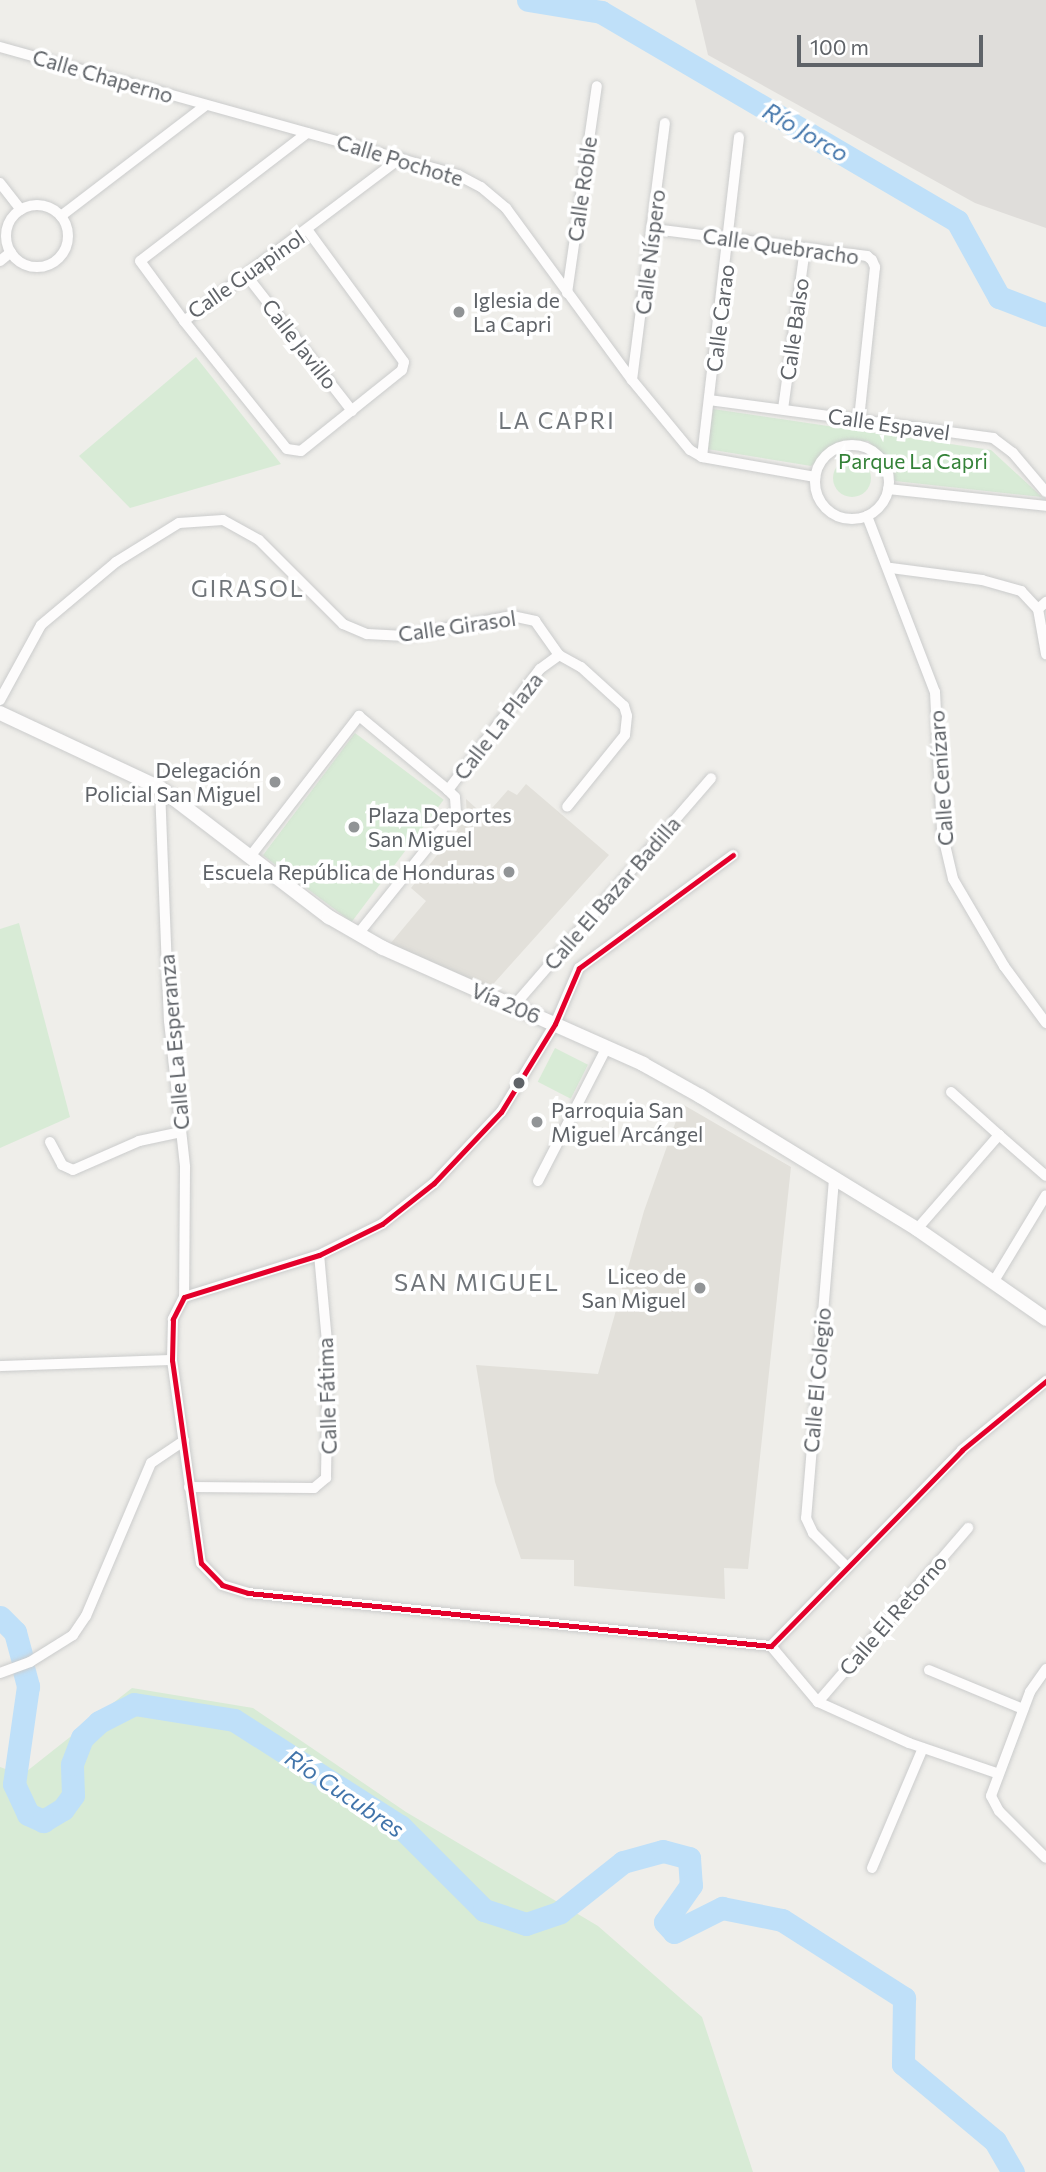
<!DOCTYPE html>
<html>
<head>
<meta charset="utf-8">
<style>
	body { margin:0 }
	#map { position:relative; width:1046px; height:2172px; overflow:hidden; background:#efeeea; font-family:Commissioner,sans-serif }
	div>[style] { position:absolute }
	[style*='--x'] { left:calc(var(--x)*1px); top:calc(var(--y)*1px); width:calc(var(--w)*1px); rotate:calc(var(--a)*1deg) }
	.industrial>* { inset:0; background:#dfddda }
	.education>* { inset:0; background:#e2e0da }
	.green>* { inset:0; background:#d8ebd6; transform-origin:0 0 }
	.round { border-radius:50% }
	.river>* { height:23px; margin:-11.5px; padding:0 11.5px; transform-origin:11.5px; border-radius:11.5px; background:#bfe0f9 }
	.roads { filter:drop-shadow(0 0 2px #cbcccc) drop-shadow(0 0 2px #cbcccc) }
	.street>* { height:10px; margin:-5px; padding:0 5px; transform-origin:5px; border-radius:5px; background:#fdfcfc }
	.street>.ring { margin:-5px; padding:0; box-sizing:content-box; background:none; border:10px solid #fdfcfc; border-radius:50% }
	.secondary>* { height:14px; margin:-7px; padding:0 7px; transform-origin:7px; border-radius:7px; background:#fdfcfc }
	.bus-1>* { height:5px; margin:-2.5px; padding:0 2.5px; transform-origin:2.5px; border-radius:2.5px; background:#e4002b }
	.dots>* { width:19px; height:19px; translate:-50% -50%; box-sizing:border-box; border:4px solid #fff; border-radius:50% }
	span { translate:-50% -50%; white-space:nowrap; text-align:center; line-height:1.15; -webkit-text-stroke:7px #fff; paint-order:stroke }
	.street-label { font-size:21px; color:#5f6368 }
	.poi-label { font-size:21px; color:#5f6368 }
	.left { translate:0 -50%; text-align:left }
	.right { translate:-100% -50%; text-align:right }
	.park-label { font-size:21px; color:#348238 }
	.water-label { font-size:23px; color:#4174aa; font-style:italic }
	.neighbourhood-label { font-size:23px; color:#70757a; letter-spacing:2px }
	.quarter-label { font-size:24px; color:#70757a; letter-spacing:2px }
	.scale { position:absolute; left:797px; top:35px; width:186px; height:32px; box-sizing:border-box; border:4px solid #5f6368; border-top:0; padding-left:9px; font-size:21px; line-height:24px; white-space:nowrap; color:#5f6368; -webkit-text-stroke:5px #fff; paint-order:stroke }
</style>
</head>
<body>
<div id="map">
	<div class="industrial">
		<i style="clip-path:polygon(695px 0,1046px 0,1046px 228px,975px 203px,708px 55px)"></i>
	</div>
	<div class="education">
		<i style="clip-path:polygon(526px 784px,609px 855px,487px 991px,390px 944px,426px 901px,411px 888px,467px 817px,466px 799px,485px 816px,508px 790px,517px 795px)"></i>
		<i style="clip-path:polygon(682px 1104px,791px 1167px,748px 1569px,724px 1568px,725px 1599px,574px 1586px,574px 1560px,521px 1559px,495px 1482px,476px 1365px,598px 1374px,644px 1211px)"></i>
	</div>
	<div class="green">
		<i style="clip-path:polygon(196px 357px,281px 464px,130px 508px,79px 456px)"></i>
		<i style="clip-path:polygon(713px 409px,991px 450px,1042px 497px,895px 481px,891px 464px,868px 441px,837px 442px,811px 466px,707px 449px)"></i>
		<i class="round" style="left:833px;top:459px;width:38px;height:38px"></i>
		<i style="left:355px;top:733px;width:111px;height:153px;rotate:37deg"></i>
		<i style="clip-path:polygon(19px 923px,70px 1117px,0 1148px,0 929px)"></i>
		<i style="left:555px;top:1048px;width:37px;height:38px;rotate:27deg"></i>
		<i style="clip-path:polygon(132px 1688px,253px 1708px,406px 1812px,598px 1926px,702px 2017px,753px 2172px,0 2172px,0 1767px,22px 1775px)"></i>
	</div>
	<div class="river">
		<i style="--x:528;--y:0;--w:74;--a:9.3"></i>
		<i style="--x:601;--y:12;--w:413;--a:30.4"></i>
		<i style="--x:957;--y:221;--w:87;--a:61.1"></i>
		<i style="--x:999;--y:297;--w:50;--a:21"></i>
		<i style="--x:0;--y:1617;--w:21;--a:45"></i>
		<i style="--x:15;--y:1632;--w:28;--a:75"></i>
		<i style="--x:24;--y:1671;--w:16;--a:75"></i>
		<i style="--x:28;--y:1686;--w:99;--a:98.1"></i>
		<i style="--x:14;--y:1784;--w:33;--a:65"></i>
		<i style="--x:28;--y:1814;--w:17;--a:25"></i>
		<i style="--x:43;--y:1821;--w:23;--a:-31"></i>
		<i style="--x:63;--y:1809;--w:17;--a:-54"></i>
		<i style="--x:73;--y:1795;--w:31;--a:-92"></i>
		<i style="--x:72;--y:1764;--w:28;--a:-69"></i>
		<i style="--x:82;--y:1738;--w:23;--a:-43"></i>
		<i style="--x:99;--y:1722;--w:39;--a:-27"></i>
		<i style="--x:134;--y:1704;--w:101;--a:9.1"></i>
		<i style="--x:234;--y:1720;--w:197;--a:32.6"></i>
		<i style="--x:400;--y:1826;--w:119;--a:45"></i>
		<i style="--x:484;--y:1910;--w:44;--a:18.4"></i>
		<i style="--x:526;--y:1924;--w:36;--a:-19"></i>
		<i style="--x:560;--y:1912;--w:80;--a:-38.4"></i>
		<i style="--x:623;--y:1862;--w:41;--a:-15.4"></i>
		<i style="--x:663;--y:1851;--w:27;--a:15"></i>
		<i style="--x:689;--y:1858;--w:27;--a:86"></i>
		<i style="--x:691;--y:1885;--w:45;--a:125.1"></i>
		<i style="--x:665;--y:1922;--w:13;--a:48"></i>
		<i style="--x:674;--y:1932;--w:54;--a:-26.6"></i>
		<i style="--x:722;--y:1908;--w:61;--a:11.3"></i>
		<i style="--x:782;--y:1920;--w:145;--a:32.6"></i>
		<i style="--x:904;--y:1998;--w:66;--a:90.9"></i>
		<i style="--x:903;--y:2064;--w:120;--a:39.9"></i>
		<i style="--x:995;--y:2141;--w:36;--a:60"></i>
	</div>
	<div class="roads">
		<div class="street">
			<i style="--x:0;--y:47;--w:476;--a:15.6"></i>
			<i style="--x:458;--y:175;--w:26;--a:28"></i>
			<i style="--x:481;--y:187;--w:33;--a:40"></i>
			<i style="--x:506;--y:208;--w:213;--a:53.8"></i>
			<i style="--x:632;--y:380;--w:91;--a:50.4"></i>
			<i style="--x:690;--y:450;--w:14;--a:30"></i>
			<i style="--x:702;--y:457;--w:115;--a:10"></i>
			<i style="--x:307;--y:133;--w:210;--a:142.5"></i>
			<i style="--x:140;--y:261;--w:74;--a:53.7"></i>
			<i style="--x:184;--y:321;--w:271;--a:-37"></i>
			<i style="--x:0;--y:183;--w:34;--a:52"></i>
			<i class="ring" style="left:6px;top:205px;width:52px;height:52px"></i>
			<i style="--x:61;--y:216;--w:181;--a:-37.4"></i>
			<i style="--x:654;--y:229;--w:215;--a:7.2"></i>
			<i style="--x:867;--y:256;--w:6;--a:39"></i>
			<i style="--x:872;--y:260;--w:8;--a:67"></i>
			<i style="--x:875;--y:267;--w:154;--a:96"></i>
			<i style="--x:0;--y:261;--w:14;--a:-39"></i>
			<i style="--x:247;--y:276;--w:171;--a:52.1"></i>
			<i style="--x:567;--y:293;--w:209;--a:-81.8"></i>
			<i style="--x:184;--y:321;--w:164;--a:51.2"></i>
			<i style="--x:287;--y:449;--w:14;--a:8"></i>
			<i style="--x:301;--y:451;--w:129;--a:-38.7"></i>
			<i style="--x:402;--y:370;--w:8;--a:-76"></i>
			<i style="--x:404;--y:362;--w:162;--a:-126.2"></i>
			<i style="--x:632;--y:380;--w:259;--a:-82.7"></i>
			<i style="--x:709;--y:400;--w:287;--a:7.6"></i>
			<i style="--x:993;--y:438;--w:25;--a:37"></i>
			<i style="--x:1013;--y:453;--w:51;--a:49.8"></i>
			<i style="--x:783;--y:409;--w:162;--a:-82.2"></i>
			<i class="ring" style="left:815px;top:445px;width:64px;height:64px"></i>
			<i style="--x:702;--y:457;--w:322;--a:-83.4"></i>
			<i style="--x:888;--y:489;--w:159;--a:6.1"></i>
			<i style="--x:867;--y:516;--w:189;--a:68.9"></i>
			<i style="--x:935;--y:692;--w:140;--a:87.1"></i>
			<i style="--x:942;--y:832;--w:48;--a:76.8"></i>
			<i style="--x:953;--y:879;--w:101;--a:59.6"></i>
			<i style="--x:1004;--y:966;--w:71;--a:53.6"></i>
			<i style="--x:891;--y:568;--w:92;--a:7.5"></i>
			<i style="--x:982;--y:580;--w:41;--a:15.8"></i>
			<i style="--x:1021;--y:591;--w:25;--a:47"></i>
			<i style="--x:1038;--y:609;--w:46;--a:79.9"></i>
			<i style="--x:1038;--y:609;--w:11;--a:-41"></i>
			<i style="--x:0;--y:700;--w:85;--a:-61.3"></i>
			<i style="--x:41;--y:625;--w:98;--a:-40"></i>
			<i style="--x:116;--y:562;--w:74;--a:-31.8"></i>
			<i style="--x:179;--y:523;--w:44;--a:-3.9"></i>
			<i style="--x:223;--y:520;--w:41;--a:29.1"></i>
			<i style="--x:259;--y:540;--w:119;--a:45"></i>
			<i style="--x:343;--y:624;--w:26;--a:23"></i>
			<i style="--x:367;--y:634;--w:38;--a:3"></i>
			<i style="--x:405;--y:636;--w:109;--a:-10.6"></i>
			<i style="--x:512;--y:616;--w:24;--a:12"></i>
			<i style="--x:535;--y:621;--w:42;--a:54.8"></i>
			<i style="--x:559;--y:655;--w:25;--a:29"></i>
			<i style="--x:581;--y:667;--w:58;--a:42.2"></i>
			<i style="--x:624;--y:706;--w:10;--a:73"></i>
			<i style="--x:627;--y:716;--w:19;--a:96"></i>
			<i style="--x:625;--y:735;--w:92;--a:128.9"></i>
			<i style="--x:160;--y:788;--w:233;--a:87.8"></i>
			<i style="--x:169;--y:1021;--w:147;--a:83.7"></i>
			<i style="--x:185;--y:1167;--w:130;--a:90.4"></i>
			<i style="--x:252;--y:854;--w:175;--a:-52.2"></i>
			<i style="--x:359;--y:716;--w:116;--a:39.7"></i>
			<i style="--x:733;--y:855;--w:191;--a:143.7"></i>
			<i style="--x:579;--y:968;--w:61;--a:113.2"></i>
			<i style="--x:555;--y:1024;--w:103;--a:121.5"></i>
			<i style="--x:501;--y:1112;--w:98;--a:133.3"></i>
			<i style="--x:434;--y:1183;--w:66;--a:141.7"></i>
			<i style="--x:382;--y:1224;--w:70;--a:153.8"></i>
			<i style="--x:319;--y:1255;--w:141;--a:162.7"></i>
			<i style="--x:184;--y:1297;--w:25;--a:117"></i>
			<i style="--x:173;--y:1319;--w:41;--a:91.4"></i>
			<i style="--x:172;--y:1360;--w:205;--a:81.9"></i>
			<i style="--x:201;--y:1563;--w:30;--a:46"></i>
			<i style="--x:222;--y:1585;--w:27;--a:17"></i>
			<i style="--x:248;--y:1593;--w:526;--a:5.79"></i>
			<i style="--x:771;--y:1646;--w:274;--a:-45.7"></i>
			<i style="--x:962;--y:1450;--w:109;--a:-39.4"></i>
			<i style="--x:358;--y:934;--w:156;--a:-51.2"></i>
			<i style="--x:456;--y:812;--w:15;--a:-94"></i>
			<i style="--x:455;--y:797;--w:10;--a:-135"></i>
			<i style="--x:448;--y:790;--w:152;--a:-52.8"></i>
			<i style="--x:540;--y:669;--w:24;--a:-36"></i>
			<i style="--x:512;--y:1008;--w:304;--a:-49.1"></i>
			<i style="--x:951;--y:1092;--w:64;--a:41.9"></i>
			<i style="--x:50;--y:1142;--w:26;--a:62"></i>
			<i style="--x:62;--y:1165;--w:12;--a:24"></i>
			<i style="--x:73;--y:1170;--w:72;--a:-23.7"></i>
			<i style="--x:139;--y:1141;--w:43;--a:-12.1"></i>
			<i style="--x:834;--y:1179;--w:340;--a:94.7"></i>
			<i style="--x:806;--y:1518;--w:17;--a:65"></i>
			<i style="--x:813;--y:1533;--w:47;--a:45"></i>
			<i style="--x:538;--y:1181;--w:151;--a:-62.8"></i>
			<i style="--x:917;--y:1229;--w:125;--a:-48.9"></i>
			<i style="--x:999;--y:1135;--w:62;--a:41.1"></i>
			<i style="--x:994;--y:1281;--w:100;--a:-58.8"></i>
			<i style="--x:0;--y:1366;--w:172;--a:-2"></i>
			<i style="--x:189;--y:1487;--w:125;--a:0.5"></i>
			<i style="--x:314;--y:1488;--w:16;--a:-40"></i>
			<i style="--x:326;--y:1478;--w:125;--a:-89.1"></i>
			<i style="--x:328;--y:1353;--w:98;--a:-95.2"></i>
			<i style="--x:771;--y:1646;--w:73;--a:50"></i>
			<i style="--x:818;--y:1702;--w:100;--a:24.3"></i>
			<i style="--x:909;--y:1743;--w:92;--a:19"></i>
			<i style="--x:1046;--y:1669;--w:28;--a:125"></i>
			<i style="--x:1030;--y:1692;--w:111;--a:110.6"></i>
			<i style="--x:991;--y:1796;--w:17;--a:62"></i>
			<i style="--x:999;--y:1811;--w:66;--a:45"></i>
			<i style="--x:929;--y:1670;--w:102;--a:22.5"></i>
			<i style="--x:0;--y:1673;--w:32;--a:-20"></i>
			<i style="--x:30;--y:1662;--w:51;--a:-32.1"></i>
			<i style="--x:73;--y:1635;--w:23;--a:-56"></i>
			<i style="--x:86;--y:1616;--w:166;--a:-67"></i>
			<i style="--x:151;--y:1463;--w:40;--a:-34"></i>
			<i style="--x:818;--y:1702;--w:230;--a:-49.2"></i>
			<i style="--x:872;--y:1868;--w:130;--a:-67"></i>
		</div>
		<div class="secondary">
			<i style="--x:0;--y:713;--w:177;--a:25.1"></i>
			<i style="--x:160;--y:788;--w:213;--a:37.4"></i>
			<i style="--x:329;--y:917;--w:62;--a:29.9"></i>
			<i style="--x:383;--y:948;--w:285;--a:24"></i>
			<i style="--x:643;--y:1064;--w:65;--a:29.3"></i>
			<i style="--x:700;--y:1096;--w:255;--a:31.5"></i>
			<i style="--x:917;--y:1229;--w:157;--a:34.9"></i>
		</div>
	</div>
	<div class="bus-1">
		<i style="--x:733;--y:855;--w:191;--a:143.7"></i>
		<i style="--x:579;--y:968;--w:61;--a:113.2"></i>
		<i style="--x:555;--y:1024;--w:103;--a:121.5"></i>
		<i style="--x:501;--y:1112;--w:98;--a:133.3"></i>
		<i style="--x:434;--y:1183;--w:66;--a:141.7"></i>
		<i style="--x:382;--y:1224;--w:70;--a:153.8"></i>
		<i style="--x:319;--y:1255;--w:141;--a:162.7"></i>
		<i style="--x:184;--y:1297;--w:25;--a:117"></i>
		<i style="--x:173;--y:1319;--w:41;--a:91.4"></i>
		<i style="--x:172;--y:1360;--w:205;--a:81.9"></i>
		<i style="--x:201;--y:1563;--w:30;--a:46"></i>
		<i style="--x:222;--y:1585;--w:27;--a:17"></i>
		<i style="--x:248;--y:1593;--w:526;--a:5.79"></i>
		<i style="--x:771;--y:1646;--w:274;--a:-45.7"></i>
		<i style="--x:962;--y:1450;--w:109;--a:-39.4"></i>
	</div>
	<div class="dots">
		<i style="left:459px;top:312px;background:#919496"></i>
		<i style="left:275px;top:782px;background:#919496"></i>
		<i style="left:354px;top:827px;background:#919496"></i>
		<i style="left:509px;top:872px;background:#919496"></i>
		<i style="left:519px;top:1083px;background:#5f6368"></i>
		<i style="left:537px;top:1122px;background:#919496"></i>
		<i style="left:700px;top:1288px;background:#919496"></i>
	</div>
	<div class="street-label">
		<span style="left:103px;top:76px;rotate:16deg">Calle Chaperno</span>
		<span style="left:400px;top:160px;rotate:17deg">Calle Pochote</span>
		<span style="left:582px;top:189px;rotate:-82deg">Calle Roble</span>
		<span style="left:781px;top:246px;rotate:8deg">Calle Quebracho</span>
		<span style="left:650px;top:252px;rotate:-83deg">Calle Níspero</span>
		<span style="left:246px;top:274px;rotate:-35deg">Calle Guapinol</span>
		<span style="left:720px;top:318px;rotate:-83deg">Calle Carao</span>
		<span style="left:794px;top:329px;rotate:-82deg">Calle Balso</span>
		<span style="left:300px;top:344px;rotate:52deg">Calle Javillo</span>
		<span style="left:889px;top:424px;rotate:8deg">Calle Espavel</span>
		<span style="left:457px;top:626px;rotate:-8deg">Calle Girasol</span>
		<span style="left:498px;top:726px;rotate:-52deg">Calle La Plaza</span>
		<span style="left:941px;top:778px;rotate:-94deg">Calle Cenízaro</span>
		<span style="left:612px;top:893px;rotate:-49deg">Calle El Bazar Badilla</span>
		<span style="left:506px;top:1003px;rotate:23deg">Vía 206</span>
		<span style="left:174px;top:1042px;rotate:-95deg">Calle La Esperanza</span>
		<span style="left:817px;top:1380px;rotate:-85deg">Calle El Colegio</span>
		<span style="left:327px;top:1396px;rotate:-92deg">Calle Fátima</span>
		<span style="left:893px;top:1615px;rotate:-49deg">Calle El Retorno</span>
	</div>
	<div class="poi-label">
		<span class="left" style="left:473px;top:312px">Iglesia de<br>La Capri</span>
		<span class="right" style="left:261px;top:782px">Delegación<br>Policial San Miguel</span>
		<span class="left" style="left:368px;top:827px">Plaza Deportes<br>San Miguel</span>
		<span class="right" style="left:495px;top:872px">Escuela República de Honduras</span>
		<span class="left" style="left:551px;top:1122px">Parroquia San<br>Miguel Arcángel</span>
		<span class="right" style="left:686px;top:1288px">Liceo de<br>San Miguel</span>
	</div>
	<div class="park-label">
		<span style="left:913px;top:461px">Parque La Capri</span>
	</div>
	<div class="water-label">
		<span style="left:806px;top:132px;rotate:30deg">Río Jorco</span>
		<span style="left:345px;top:1793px;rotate:34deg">Río Cucubres</span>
	</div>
	<div class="neighbourhood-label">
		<span style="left:557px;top:420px">LA CAPRI</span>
		<span style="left:248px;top:588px">GIRASOL</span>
	</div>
	<div class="quarter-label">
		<span style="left:477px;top:1282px">SAN MIGUEL</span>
	</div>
	<div class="scale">100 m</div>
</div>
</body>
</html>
